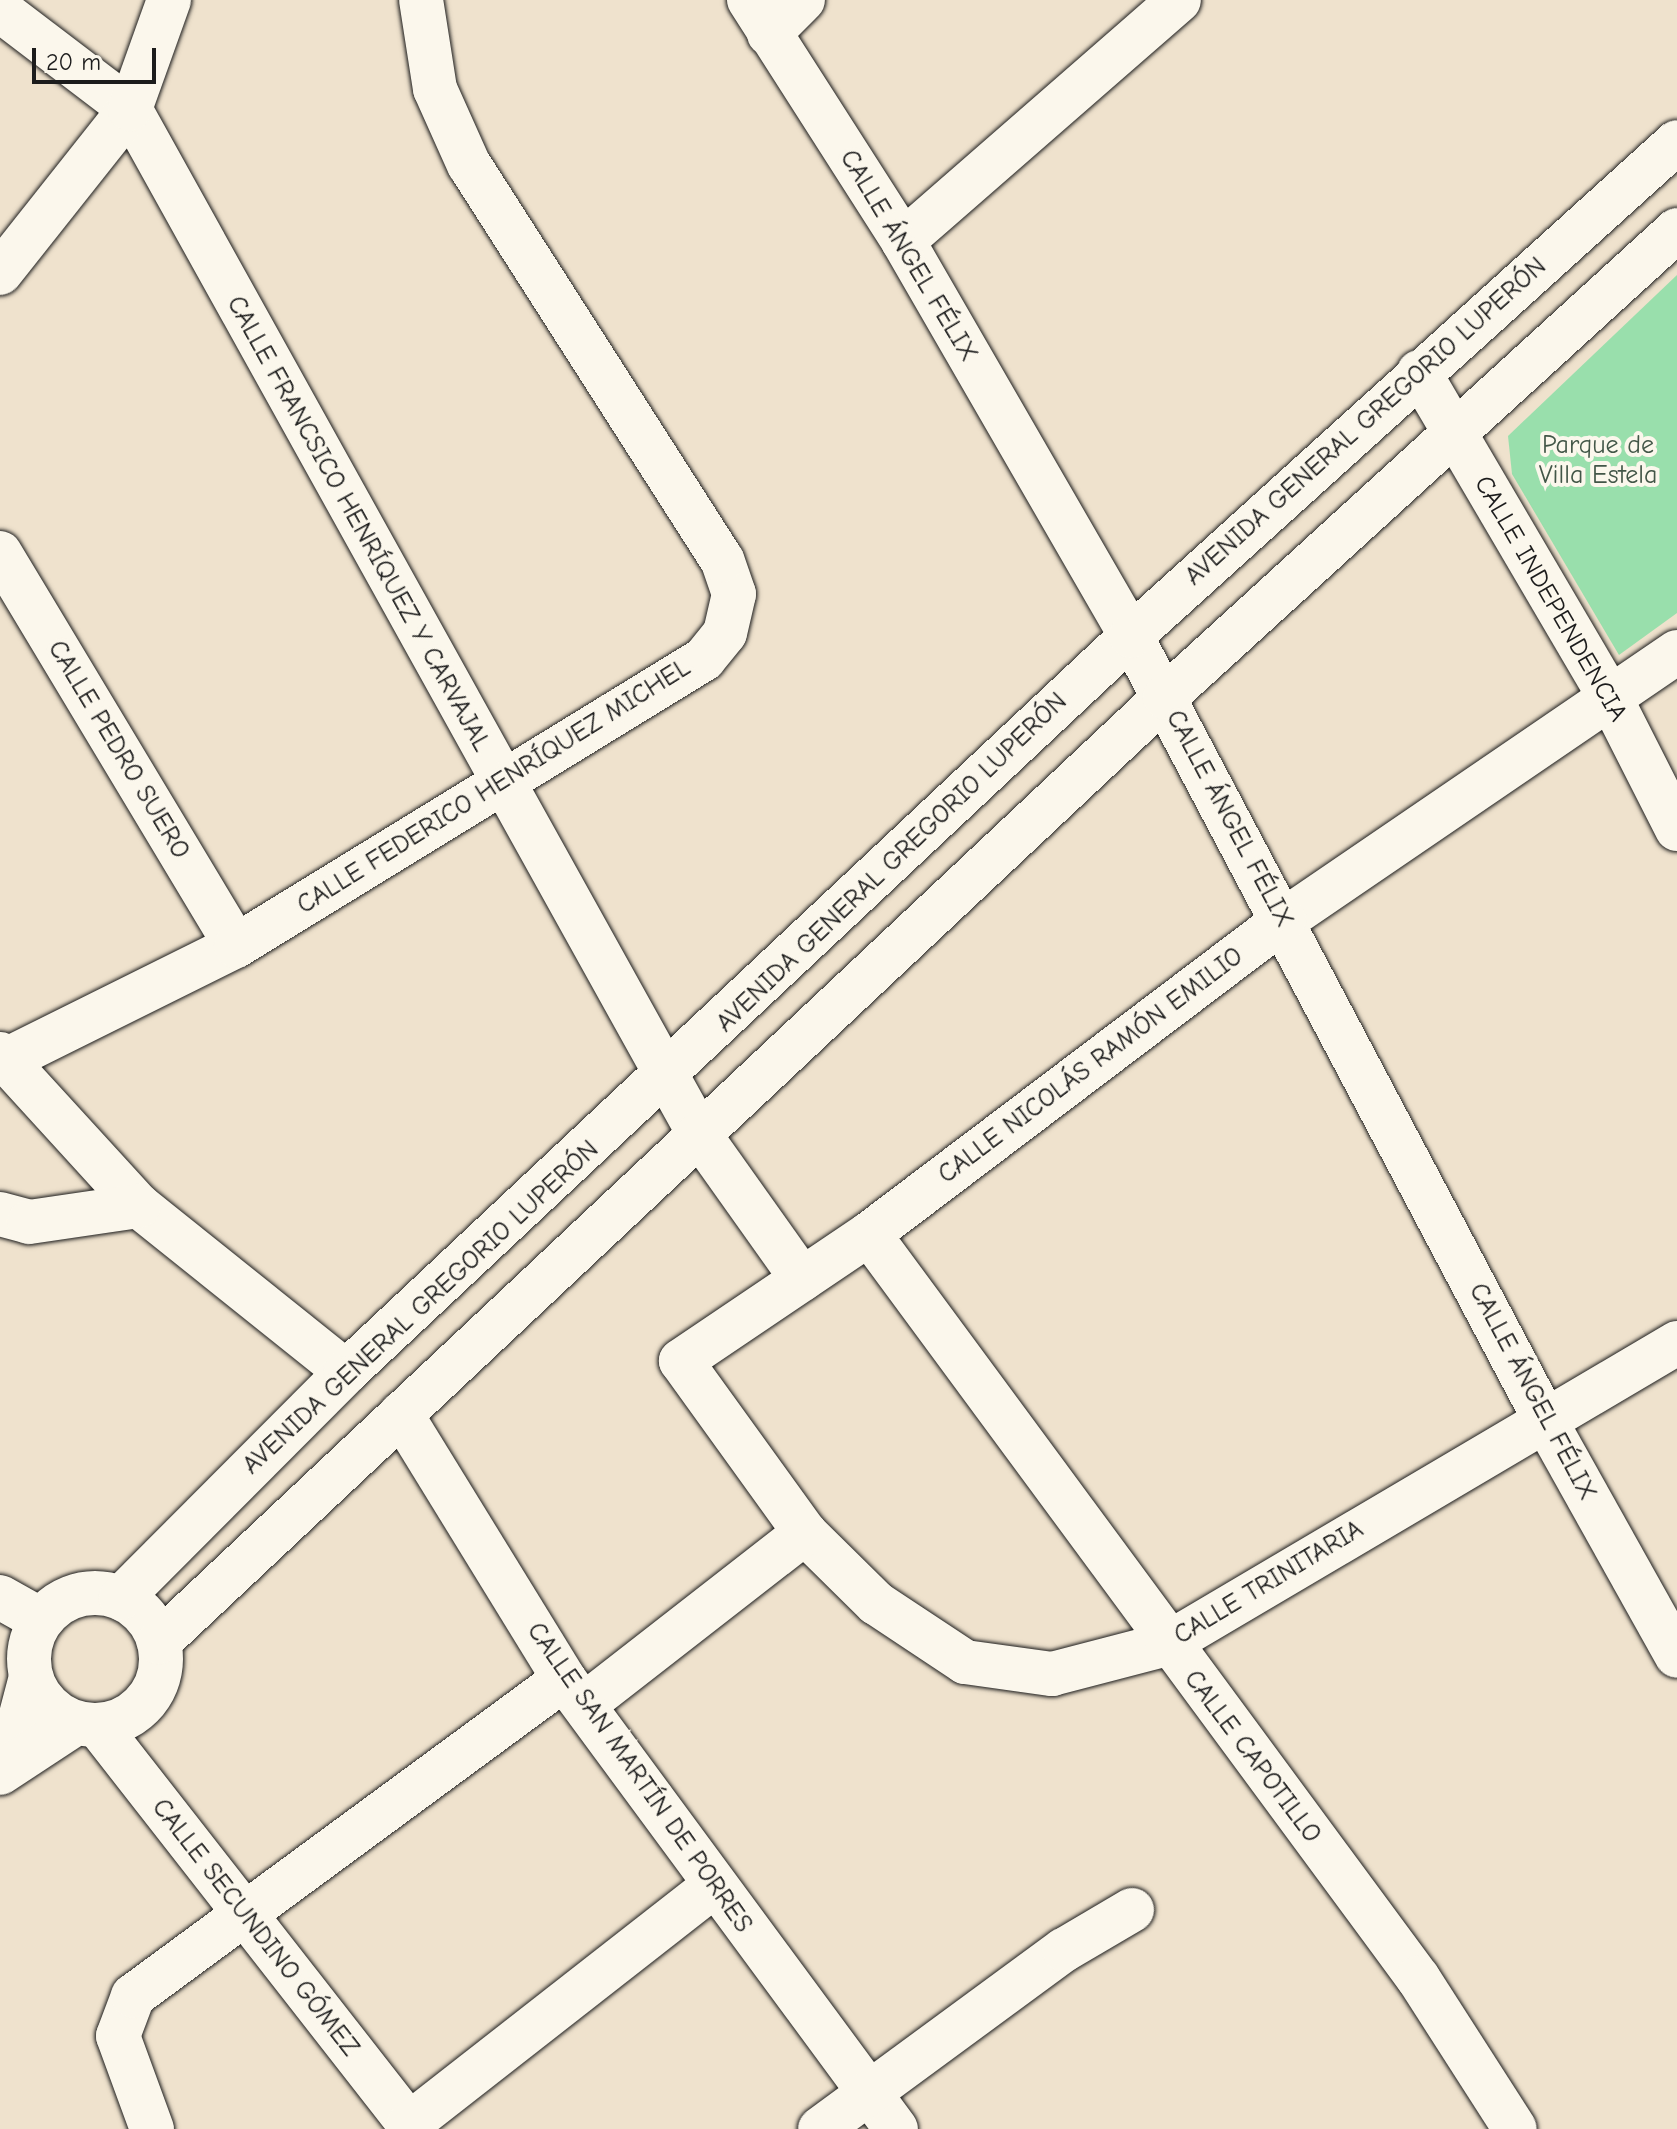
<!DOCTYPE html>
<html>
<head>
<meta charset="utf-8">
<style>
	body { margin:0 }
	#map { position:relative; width:1677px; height:2129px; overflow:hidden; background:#efe2cd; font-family:"Comic Neue",sans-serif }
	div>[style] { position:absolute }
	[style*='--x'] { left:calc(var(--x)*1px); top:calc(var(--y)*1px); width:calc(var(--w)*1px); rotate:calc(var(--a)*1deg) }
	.green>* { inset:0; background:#99dfac }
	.roads { filter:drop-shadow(0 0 2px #1c1c1c) drop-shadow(0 0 2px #1c1c1c) }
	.street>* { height:44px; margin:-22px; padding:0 22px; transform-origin:22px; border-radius:22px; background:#fbf7ec }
	.secondary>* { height:44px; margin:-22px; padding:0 22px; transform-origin:22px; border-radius:22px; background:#fbf7ec }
	.secondary>.ring { margin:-22px; padding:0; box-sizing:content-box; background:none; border:44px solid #fbf7ec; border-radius:50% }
	span { translate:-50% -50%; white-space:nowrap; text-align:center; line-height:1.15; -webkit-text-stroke:8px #fbf7ec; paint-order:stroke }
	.street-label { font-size:26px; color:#1c1c1c }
	.park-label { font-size:26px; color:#425647 }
	.scale { position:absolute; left:32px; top:48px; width:124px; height:36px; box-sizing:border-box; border:4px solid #1c1c1c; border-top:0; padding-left:10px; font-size:24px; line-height:28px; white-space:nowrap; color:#1c1c1c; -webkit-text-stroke:6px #fbf7ec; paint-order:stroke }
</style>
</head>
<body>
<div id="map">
	<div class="green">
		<i style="clip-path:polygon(1677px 275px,1677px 613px,1619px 655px,1512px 474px,1508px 436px)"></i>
	</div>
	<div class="roads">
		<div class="street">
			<i style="--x:749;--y:0;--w:286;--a:57.4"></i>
			<i style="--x:903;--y:241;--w:456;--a:60"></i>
			<i style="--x:1131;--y:636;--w:887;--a:62.16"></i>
			<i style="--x:1545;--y:1420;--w:270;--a:60.8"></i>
			<i style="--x:0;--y:10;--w:163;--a:37.3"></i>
			<i style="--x:130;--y:109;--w:1172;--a:60.96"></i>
			<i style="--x:699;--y:1134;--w:178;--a:54.6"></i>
			<i style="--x:769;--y:34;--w:48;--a:-45"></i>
			<i style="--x:903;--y:241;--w:366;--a:-41.1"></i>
			<i style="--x:0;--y:273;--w:209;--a:-51.6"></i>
			<i style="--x:130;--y:109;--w:116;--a:-70.3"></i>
			<i style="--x:1419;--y:372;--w:377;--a:59.6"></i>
			<i style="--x:1610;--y:697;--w:148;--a:63.1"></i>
			<i style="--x:0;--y:553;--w:458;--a:59"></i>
			<i style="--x:1677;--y:652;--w:476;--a:145.7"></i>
			<i style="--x:1284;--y:920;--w:520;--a:142.89"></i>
			<i style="--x:869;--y:1234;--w:227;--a:146"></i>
			<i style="--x:681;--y:1361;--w:212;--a:54.2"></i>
			<i style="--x:805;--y:1533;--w:100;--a:44.6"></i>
			<i style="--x:876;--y:1603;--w:107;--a:33.5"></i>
			<i style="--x:965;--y:1662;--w:88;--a:7.9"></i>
			<i style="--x:1052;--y:1674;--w:119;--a:-14.6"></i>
			<i style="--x:1167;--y:1644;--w:592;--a:-30.55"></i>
			<i style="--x:0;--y:1054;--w:206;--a:47.6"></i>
			<i style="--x:139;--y:1206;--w:265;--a:38.7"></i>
			<i style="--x:0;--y:1063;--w:263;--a:-26.4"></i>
			<i style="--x:236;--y:946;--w:549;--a:-31.52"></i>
			<i style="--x:704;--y:659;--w:33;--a:-51"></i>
			<i style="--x:725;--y:633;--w:40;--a:-77"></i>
			<i style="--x:734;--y:594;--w:36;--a:-109"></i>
			<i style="--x:722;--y:560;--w:469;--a:-122.6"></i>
			<i style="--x:469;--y:165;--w:83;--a:-114.1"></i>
			<i style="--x:435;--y:89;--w:90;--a:-98.9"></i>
			<i style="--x:0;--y:1214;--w:30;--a:15"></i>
			<i style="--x:29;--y:1222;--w:111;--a:-8.3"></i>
			<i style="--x:869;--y:1234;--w:925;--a:53.58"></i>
			<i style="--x:1418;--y:1978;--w:179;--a:57.3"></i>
			<i style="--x:401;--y:1414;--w:311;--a:58.4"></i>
			<i style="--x:564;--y:1679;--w:559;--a:53.58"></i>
			<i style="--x:0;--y:1597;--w:47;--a:29.3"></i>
			<i style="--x:585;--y:1704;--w:279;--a:-37.9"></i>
			<i style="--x:98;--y:1726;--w:512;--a:51.99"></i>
			<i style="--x:8;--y:1764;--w:90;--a:-75.2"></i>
			<i style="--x:0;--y:1773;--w:87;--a:-33.3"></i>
			<i style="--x:409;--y:2124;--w:385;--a:-38"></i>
			<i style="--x:152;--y:2129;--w:99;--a:-110.1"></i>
			<i style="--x:118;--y:2036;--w:43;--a:-69.4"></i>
			<i style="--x:133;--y:1996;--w:535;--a:-36.33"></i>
			<i style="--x:820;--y:2129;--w:303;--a:-36.3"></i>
			<i style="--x:1064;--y:1950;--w:79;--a:-30.5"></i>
		</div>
		<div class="secondary">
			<i class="ring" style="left:29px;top:1593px;width:88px;height:88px"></i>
			<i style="--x:121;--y:1598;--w:319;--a:-45.1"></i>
			<i style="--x:346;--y:1372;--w:1076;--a:-43.15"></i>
			<i style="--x:1131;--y:636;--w:736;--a:-42.14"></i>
			<i style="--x:159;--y:1642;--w:1380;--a:-43.21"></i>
			<i style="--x:1165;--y:697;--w:693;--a:-42.37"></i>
		</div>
	</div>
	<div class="street-label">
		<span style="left:908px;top:256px;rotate:59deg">CALLE ÁNGEL FÉLIX</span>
		<span style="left:1366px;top:422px;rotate:-42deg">AVENIDA GENERAL GREGORIO LUPERÓN</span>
		<span style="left:358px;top:524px;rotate:61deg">CALLE FRANCSICO HENRÍQUEZ Y CARVAJAL</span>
		<span style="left:1550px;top:599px;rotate:60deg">CALLE INDEPENDENCIA</span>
		<span style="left:118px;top:750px;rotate:59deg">CALLE PEDRO SUERO</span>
		<span style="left:494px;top:787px;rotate:-32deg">CALLE FEDERICO HENRÍQUEZ MICHEL</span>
		<span style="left:1229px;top:819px;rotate:62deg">CALLE ÁNGEL FÉLIX</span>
		<span style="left:892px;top:863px;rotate:-44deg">AVENIDA GENERAL GREGORIO LUPERÓN</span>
		<span style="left:1091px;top:1066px;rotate:-37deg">CALLE NICOLÁS RAMÓN EMILIO</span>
		<span style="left:421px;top:1308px;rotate:-43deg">AVENIDA GENERAL GREGORIO LUPERÓN</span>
		<span style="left:1532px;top:1392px;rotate:62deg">CALLE ÁNGEL FÉLIX</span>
		<span style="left:1269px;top:1583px;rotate:-31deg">CALLE TRINITARIA</span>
		<span style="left:1252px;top:1757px;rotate:53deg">CALLE CAPOTILLO</span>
		<span style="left:639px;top:1778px;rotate:55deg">CALLE SAN MARTÍN DE PORRES</span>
		<span style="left:255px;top:1928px;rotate:52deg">CALLE SECUNDINO GÓMEZ</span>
	</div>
	<div class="park-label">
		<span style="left:1598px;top:461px">Parque de<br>Villa Estela</span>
	</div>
	<div class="scale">20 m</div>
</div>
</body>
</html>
